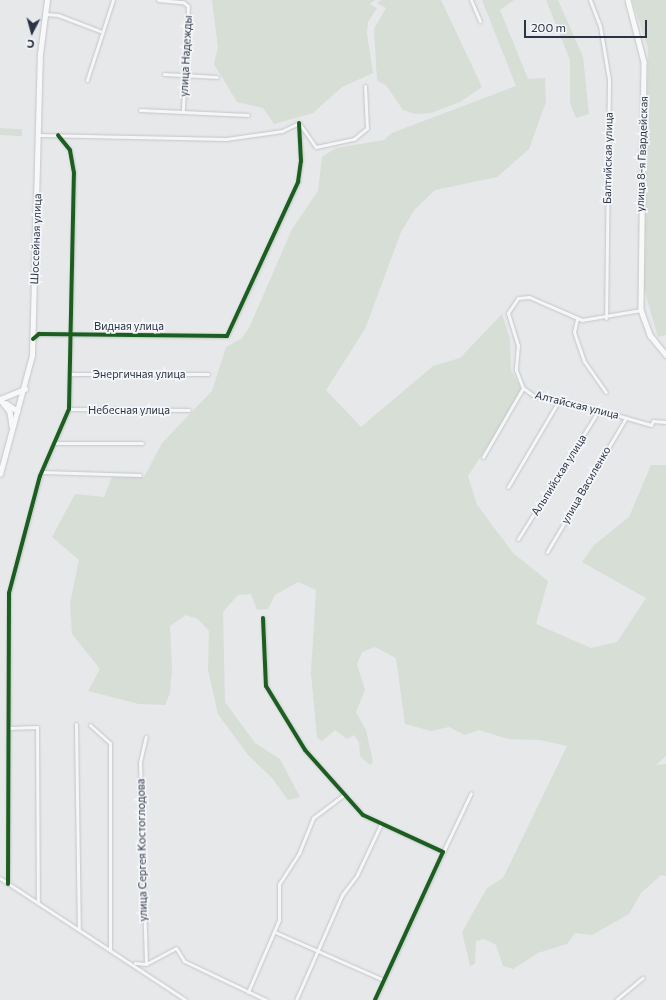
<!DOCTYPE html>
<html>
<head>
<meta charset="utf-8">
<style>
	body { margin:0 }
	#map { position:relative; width:666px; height:1000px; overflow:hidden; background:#e6e8ea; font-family:Commissioner,sans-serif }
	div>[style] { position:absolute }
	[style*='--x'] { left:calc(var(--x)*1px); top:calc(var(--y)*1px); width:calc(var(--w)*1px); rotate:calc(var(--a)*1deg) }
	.green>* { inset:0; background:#d6ded6; transform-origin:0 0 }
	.roads { filter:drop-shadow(0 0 1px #c4c6c8) drop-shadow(0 0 1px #c4c6c8) }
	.street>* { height:3px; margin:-1.5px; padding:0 1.5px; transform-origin:1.5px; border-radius:1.5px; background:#f5f6f7 }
	.secondary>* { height:4.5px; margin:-2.25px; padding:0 2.25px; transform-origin:2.25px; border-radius:2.25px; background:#f8f8f8 }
	.cycleway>* { height:4px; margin:-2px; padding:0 2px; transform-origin:2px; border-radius:2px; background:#1b5e20 }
	span { translate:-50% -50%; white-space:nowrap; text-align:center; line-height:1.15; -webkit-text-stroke:3.5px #f4f6f9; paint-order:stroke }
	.street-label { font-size:11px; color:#2b3445 }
	.north { position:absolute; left:12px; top:12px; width:40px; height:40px; -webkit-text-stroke:3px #f4f6f9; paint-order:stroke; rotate:186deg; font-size:11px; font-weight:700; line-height:16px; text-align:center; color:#2b3445 }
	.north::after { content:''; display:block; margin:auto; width:14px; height:18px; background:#2b3445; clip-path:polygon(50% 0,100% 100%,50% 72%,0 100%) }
	.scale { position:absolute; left:524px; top:20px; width:123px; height:18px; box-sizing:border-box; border:2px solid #2b3445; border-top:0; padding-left:5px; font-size:12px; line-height:14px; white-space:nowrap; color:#2b3445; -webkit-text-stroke:3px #f4f6f9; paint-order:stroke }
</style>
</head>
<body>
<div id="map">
	<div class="green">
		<i style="clip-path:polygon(212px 0,375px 0,370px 4px,377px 8px,368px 22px,367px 34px,373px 73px,342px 87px,313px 113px,274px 124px,263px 108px,237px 102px,214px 64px,218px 47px)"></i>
		<i style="clip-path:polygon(381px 0,441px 0,482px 87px,460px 102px,431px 113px,415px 114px,403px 110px,386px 85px,377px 81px,374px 29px,386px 8px,377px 3px)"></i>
		<i style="clip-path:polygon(482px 0,514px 0,500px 10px,528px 79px,545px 78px,546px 102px,529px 149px,497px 177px,435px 190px,415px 209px,401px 232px,365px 329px,326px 390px,361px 427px,433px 366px,460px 358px,502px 314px,510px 339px,511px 370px,523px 392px,468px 476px,477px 505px,513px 553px,548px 581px,536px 624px,591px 648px,617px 642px,646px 598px,582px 562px,594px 545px,629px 517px,651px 465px,666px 465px,666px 756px,656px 765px,666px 764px,666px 876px,661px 875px,641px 893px,629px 914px,592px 935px,575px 933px,567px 944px,538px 953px,513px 969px,503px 966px,496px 945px,484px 939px,476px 941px,475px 964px,470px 966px,462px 932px,487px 888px,503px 878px,567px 746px,540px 740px,508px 739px,479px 730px,465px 735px,449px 727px,431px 731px,405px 724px,396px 658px,375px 647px,362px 652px,357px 664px,365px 690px,356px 712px,366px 730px,373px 762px,370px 765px,360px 756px,359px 742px,354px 735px,347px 739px,335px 730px,322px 741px,317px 738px,311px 673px,316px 590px,298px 582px,275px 595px,268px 609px,257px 610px,251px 594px,238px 595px,223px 612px,225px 702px,255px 743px,280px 759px,300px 797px,288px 800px,272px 778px,248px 755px,218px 714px,208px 670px,209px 631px,198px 619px,186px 615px,170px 626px,172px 669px,170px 693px,165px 705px,139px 704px,88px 691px,100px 669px,72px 634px,70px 604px,79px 560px,52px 537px,75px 494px,104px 497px,112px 477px,144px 477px,162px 443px,212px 391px,226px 347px,241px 339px,249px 328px,292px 229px,318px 191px,322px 157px,336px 148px,384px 140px,392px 133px,516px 86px)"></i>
		<i style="clip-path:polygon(546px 0,558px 0,583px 57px,589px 114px,576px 118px,570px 103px,570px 60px)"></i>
		<i style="clip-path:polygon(632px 0,666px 0,666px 335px,658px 337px,644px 289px,648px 48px)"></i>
		<i style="left:0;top:128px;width:22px;height:7px;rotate:3deg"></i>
	</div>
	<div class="roads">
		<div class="street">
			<i style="--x:158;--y:0;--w:25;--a:5"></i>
			<i style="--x:183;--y:2;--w:6;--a:39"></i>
			<i style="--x:188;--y:6;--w:104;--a:92.8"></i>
			<i style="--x:471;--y:0;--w:23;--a:67"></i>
			<i style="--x:590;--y:0;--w:28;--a:69"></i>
			<i style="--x:600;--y:26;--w:54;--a:80.4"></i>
			<i style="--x:609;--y:79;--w:239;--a:90.7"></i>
			<i style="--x:45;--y:14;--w:13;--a:4"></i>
			<i style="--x:58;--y:15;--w:45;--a:20.9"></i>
			<i style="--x:164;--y:74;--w:53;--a:3.2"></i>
			<i style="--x:87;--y:80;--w:84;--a:-72"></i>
			<i style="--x:140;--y:110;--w:108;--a:2.7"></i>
			<i style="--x:299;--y:123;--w:29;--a:55"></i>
			<i style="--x:316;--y:147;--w:39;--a:-12"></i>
			<i style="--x:354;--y:139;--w:17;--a:-40"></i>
			<i style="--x:367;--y:128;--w:42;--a:-92.7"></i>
			<i style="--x:39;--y:135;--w:187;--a:1.2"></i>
			<i style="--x:226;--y:139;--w:57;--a:-8.1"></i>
			<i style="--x:282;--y:131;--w:19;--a:-25"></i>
			<i style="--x:641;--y:310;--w:60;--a:170.4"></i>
			<i style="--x:582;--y:320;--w:58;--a:-156.5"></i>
			<i style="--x:529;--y:297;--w:11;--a:175"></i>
			<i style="--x:518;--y:298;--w:18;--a:124"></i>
			<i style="--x:508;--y:313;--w:34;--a:73"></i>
			<i style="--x:518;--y:345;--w:25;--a:95"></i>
			<i style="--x:516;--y:370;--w:19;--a:69"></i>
			<i style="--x:523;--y:388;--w:14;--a:36"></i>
			<i style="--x:534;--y:396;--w:48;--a:10.8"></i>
			<i style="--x:581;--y:405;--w:73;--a:15.9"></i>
			<i style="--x:651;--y:425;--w:4;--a:-63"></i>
			<i style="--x:653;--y:421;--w:13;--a:4"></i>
			<i style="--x:577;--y:319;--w:13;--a:103"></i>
			<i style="--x:574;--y:332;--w:31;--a:71"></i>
			<i style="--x:584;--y:361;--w:38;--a:55"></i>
			<i style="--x:33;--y:339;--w:8;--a:-40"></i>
			<i style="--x:39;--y:334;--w:188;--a:0.6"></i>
			<i style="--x:227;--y:336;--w:170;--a:-65.2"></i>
			<i style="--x:298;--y:182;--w:21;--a:-82"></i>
			<i style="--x:301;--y:161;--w:38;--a:-93"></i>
			<i style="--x:71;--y:374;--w:137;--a:0"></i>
			<i style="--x:69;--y:409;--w:120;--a:0.5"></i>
			<i style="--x:54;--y:443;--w:88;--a:0"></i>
			<i style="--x:483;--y:457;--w:80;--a:-59.9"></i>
			<i style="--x:42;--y:472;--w:98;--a:1.8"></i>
			<i style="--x:508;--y:487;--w:99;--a:-59.5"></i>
			<i style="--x:518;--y:539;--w:152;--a:-57.9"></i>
			<i style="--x:547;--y:552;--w:156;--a:-59.5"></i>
			<i style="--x:263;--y:618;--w:68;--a:87.5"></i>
			<i style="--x:266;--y:686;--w:75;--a:58.6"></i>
			<i style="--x:305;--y:750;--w:87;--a:48.3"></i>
			<i style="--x:363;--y:815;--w:88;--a:24.8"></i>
			<i style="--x:443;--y:852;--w:163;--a:114.7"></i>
			<i style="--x:76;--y:724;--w:205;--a:89.2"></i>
			<i style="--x:90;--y:725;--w:27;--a:42"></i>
			<i style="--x:110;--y:743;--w:206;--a:90"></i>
			<i style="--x:8;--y:728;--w:29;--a:-2"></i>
			<i style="--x:37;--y:727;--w:176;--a:89.7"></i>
			<i style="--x:443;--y:852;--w:65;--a:-64.6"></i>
			<i style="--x:0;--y:878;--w:222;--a:33.3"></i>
			<i style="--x:8;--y:884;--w:291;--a:-89.8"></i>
			<i style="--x:9;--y:593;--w:121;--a:-75.2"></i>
			<i style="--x:40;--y:476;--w:73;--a:-66.6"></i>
			<i style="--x:69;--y:409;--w:236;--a:-88.8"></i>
			<i style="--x:74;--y:173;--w:23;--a:-100"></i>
			<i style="--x:70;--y:150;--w:19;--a:-129"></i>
			<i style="--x:275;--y:932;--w:119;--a:23.8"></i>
			<i style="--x:135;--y:963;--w:11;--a:5"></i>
			<i style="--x:146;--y:964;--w:34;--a:-28"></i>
			<i style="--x:176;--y:948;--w:15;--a:58"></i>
			<i style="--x:184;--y:961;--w:91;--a:25.4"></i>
			<i style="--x:146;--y:964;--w:202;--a:-91.7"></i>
			<i style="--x:140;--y:762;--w:26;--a:-77"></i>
			<i style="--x:248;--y:992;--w:78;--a:-66.7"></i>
			<i style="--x:279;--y:920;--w:36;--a:-90"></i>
			<i style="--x:279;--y:884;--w:37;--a:-57"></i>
			<i style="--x:299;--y:853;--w:38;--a:-68"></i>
			<i style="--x:313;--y:818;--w:39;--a:-37"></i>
			<i style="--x:296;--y:1000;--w:115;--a:-66.3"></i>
			<i style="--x:342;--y:895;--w:25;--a:-53"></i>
			<i style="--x:357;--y:875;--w:56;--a:-64.8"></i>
			<i style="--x:616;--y:1000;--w:35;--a:-40"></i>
		</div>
		<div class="secondary">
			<i style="--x:628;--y:0;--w:64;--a:75.5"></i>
			<i style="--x:644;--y:62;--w:248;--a:90.7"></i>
			<i style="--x:641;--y:310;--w:27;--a:70"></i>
			<i style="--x:650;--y:335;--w:26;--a:51"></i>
			<i style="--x:0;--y:399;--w:16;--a:52"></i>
			<i style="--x:10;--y:412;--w:14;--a:82"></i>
			<i style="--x:0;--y:399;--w:27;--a:-22"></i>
			<i style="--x:6;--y:403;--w:14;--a:34"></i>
			<i style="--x:0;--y:474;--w:123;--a:-74.9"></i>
			<i style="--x:32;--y:355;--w:301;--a:-88.5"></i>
			<i style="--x:40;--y:54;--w:54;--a:-82.6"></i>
		</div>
	</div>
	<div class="cycleway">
		<i style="--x:33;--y:339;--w:8;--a:-40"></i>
		<i style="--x:39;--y:334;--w:188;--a:0.6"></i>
		<i style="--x:227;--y:336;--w:170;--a:-65.2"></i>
		<i style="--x:298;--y:182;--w:21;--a:-82"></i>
		<i style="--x:301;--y:161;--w:38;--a:-93"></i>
		<i style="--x:263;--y:618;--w:68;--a:87.5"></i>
		<i style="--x:266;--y:686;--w:75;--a:58.6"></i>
		<i style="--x:305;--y:750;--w:87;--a:48.3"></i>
		<i style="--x:363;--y:815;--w:88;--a:24.8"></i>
		<i style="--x:443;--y:852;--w:163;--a:114.7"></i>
		<i style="--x:8;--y:884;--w:291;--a:-89.8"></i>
		<i style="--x:9;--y:593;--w:121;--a:-75.2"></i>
		<i style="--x:40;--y:476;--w:73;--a:-66.6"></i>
		<i style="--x:69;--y:409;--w:236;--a:-88.8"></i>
		<i style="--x:74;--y:173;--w:23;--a:-100"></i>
		<i style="--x:70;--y:150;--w:19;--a:-129"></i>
	</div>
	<div class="street-label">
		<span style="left:186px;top:56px;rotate:-87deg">улица Надежды</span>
		<span style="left:642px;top:154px;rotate:-88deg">улица 8-я Гвардейская</span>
		<span style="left:608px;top:158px;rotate:-89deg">Балтийская улица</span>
		<span style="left:36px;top:239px;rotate:-88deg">Шоссейная улица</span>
		<span style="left:129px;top:326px">Видная улица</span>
		<span style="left:139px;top:374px">Энергичная улица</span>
		<span style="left:577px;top:405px;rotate:14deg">Алтайская улица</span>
		<span style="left:129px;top:410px">Небесная улица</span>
		<span style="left:559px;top:475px;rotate:-58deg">Альпийская улица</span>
		<span style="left:586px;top:485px;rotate:-60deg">улица Василенко</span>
		<span style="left:142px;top:850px;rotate:-91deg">улица Сергея Костоглодова</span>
	</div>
	<div class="north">С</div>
	<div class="scale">200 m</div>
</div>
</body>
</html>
